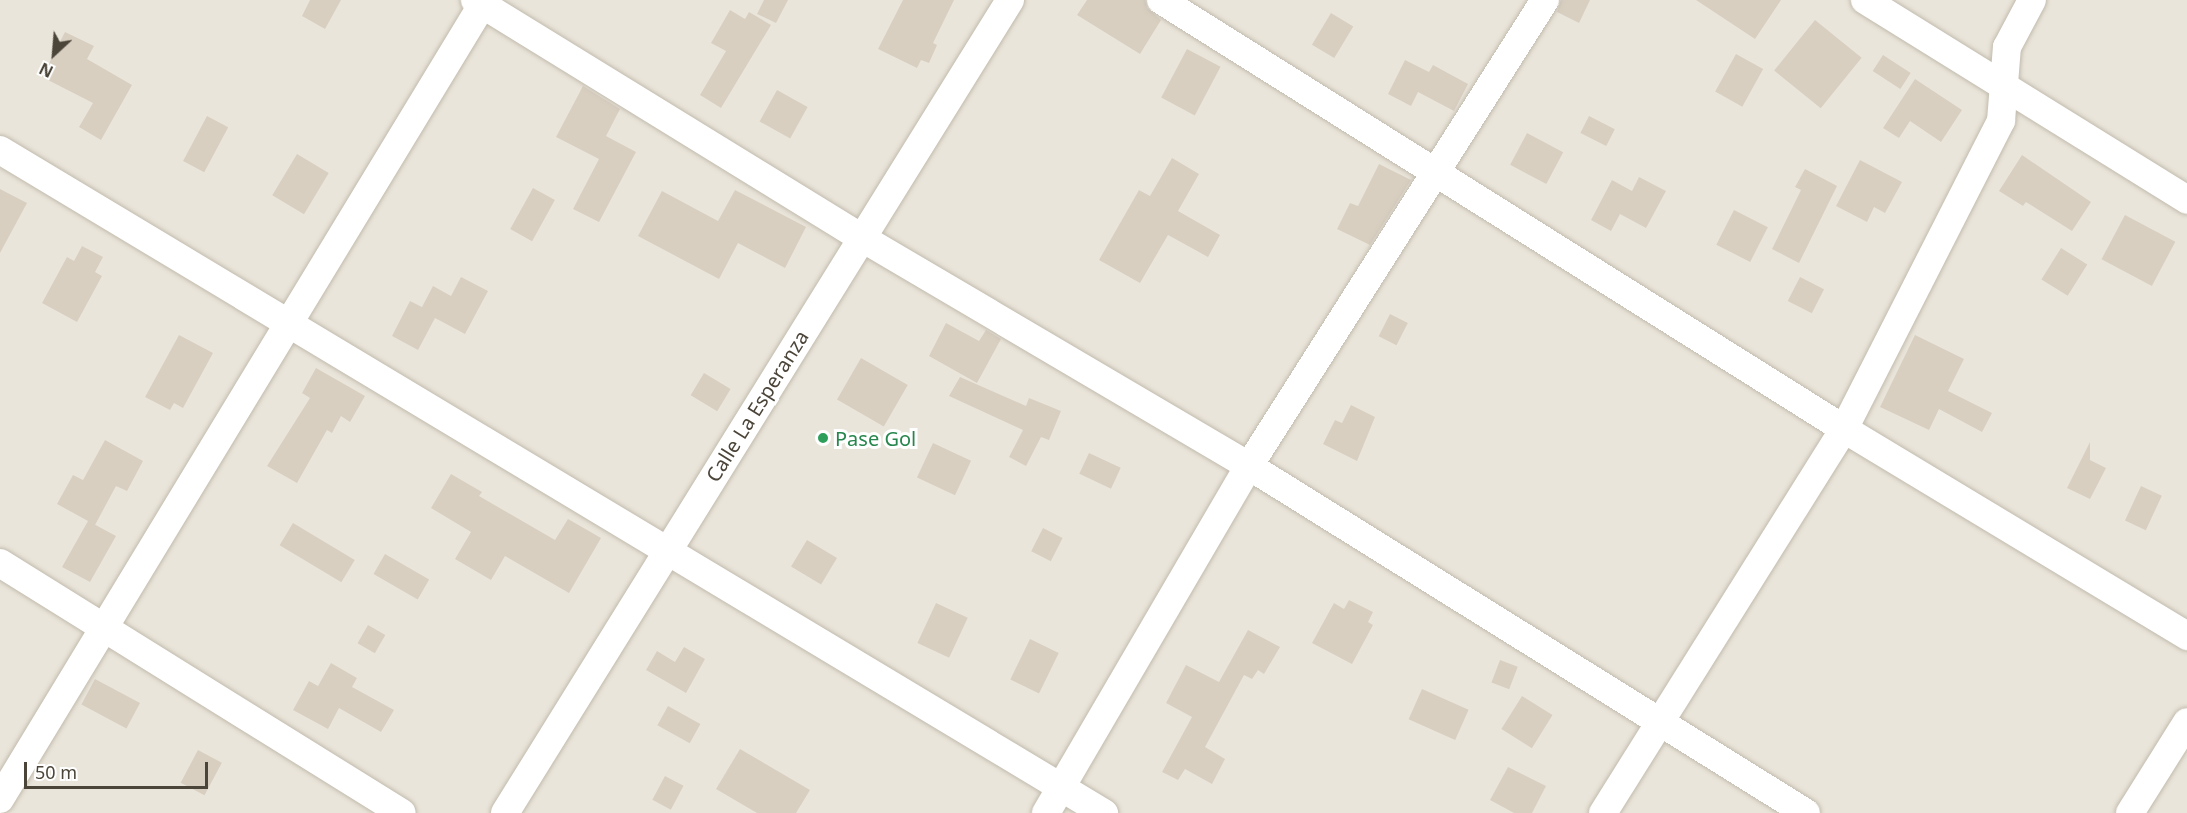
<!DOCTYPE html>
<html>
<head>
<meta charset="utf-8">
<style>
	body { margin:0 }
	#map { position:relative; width:2187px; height:813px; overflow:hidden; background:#f6f3ec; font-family:"Noto Sans",sans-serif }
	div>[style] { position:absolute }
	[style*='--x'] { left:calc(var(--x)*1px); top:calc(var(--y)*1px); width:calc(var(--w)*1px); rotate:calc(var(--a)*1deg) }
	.residential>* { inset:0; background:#eae5da; transform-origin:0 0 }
	.building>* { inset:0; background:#d8cfc1; transform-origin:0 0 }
	.roads { filter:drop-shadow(0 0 2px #c2bbae) drop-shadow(0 0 2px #c2bbae) }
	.street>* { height:28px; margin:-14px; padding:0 14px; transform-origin:14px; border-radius:14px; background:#fff }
	.dots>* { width:16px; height:16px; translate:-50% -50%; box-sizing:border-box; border:3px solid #fff; border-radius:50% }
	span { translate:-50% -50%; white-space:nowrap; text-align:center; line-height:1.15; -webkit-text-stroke:6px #fff; paint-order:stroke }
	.street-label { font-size:20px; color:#4b4439 }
	.leisure-label { font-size:20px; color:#27864d }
	.left { translate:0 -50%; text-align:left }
	.north { position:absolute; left:24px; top:24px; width:60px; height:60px; -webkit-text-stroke:4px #fff; paint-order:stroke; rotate:206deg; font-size:16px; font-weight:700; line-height:24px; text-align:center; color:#4b4439 }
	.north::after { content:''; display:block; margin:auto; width:21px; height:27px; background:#4b4439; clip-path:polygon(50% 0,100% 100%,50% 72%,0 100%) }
	.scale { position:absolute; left:24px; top:762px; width:184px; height:27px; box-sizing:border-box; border:3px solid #4b4439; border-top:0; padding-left:8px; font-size:18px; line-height:21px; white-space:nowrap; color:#4b4439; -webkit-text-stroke:4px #fff; paint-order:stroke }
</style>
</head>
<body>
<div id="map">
	<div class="residential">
		<i style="left:0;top:0;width:2187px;height:813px"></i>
	</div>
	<div class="building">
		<i style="clip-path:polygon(310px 0,341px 0,325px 29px,302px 16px)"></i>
		<i style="clip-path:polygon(764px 0,788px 0,776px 23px,757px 14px)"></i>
		<i style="clip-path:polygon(903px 0,954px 0,933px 43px,937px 45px,929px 63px,921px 60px,917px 68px,878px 49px)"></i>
		<i style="clip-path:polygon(1087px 0,1145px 0,1147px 8px,1161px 20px,1140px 54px,1077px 15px)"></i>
		<i style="clip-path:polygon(1561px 0,1590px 0,1579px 23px,1557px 12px)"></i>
		<i style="clip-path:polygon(1696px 0,1781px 0,1755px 39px)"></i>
		<i style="clip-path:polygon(730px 10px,745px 19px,749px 12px,771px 25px,721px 108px,700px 95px,726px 51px,711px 43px)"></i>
		<i style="left:1331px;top:13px;width:26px;height:37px;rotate:31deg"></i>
		<i style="left:1815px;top:20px;width:60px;height:65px;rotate:39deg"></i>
		<i style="clip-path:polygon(65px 32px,94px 46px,87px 59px,132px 85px,101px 140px,79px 127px,93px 103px,42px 77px)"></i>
		<i style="left:1187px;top:49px;width:38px;height:55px;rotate:28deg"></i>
		<i style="left:1736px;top:54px;width:31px;height:43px;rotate:29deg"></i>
		<i style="left:1883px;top:55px;width:33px;height:19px;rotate:33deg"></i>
		<i style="clip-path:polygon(1405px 60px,1429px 72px,1433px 65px,1468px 84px,1454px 111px,1418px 92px,1411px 106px,1388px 94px)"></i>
		<i style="clip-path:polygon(1915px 79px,1962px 110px,1941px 142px,1910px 121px,1899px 138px,1883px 128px)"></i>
		<i style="clip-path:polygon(583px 86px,620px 109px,606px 136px,636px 152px,599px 222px,573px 209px,599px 159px,556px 137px)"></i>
		<i style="left:777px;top:90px;width:35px;height:36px;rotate:29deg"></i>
		<i style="left:207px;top:116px;width:24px;height:51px;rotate:28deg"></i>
		<i style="left:1589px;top:116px;width:29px;height:19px;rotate:27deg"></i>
		<i style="left:1527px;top:133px;width:41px;height:36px;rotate:28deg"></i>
		<i style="left:297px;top:154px;width:37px;height:48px;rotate:31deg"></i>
		<i style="clip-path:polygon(2022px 155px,2091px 202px,2072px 231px,2026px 202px,2023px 206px,1999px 191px)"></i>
		<i style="clip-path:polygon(1172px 158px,1199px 174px,1178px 211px,1220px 235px,1208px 257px,1168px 235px,1140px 283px,1099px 260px,1139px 190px,1150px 196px)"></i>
		<i style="clip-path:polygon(1860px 160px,1902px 182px,1885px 213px,1874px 207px,1867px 222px,1836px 206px)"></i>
		<i style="clip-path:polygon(1379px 164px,1411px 180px,1370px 245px,1337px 229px,1350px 203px,1358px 206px)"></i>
		<i style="clip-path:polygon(1805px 169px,1837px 186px,1799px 263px,1772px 249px,1801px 190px,1795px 187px)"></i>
		<i style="clip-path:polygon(1639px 177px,1666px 191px,1646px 228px,1620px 214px,1611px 231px,1591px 220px,1612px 180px,1632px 191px)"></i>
		<i style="left:533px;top:188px;width:25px;height:47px;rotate:29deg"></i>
		<i style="clip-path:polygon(0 189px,27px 203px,0 253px)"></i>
		<i style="clip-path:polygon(735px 190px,806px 227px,785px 268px,738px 243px,719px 279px,638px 236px,662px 191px,718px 221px)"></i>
		<i style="left:1734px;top:210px;width:38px;height:39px;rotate:27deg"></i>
		<i style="left:2125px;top:215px;width:57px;height:50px;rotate:28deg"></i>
		<i style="clip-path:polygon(82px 246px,103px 257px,95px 272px,102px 276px,77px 322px,42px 303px,67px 257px,74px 261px)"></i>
		<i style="left:2061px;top:248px;width:31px;height:37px;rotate:32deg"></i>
		<i style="clip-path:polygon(461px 277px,488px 291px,465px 334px,435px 318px,418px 350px,392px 336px,410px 301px,422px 307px,433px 286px,451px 296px)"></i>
		<i style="left:1800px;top:277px;width:27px;height:27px;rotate:27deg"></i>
		<i style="left:1390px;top:314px;width:20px;height:25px;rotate:27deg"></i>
		<i style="clip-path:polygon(946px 323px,979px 341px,986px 330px,1001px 339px,977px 383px,929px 356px)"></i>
		<i style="clip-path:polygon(179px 335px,213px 353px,183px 408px,174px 403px,170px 410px,145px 397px)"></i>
		<i style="clip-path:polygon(1915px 335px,1964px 359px,1948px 391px,1992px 413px,1982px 432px,1939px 409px,1929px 430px,1880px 407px)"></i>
		<i style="left:861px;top:358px;width:54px;height:48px;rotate:30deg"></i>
		<i style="clip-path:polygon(316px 368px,365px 396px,350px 422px,341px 416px,332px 433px,327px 430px,297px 483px,267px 466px,310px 398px,302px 393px)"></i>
		<i style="left:704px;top:373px;width:31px;height:26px;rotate:31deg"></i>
		<i style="clip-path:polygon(960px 377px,1026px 406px,1029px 398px,1061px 411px,1049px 440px,1041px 437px,1026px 466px,1009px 457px,1023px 430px,949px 396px)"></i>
		<i style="clip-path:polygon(1351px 405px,1375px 417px,1357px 461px,1323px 444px,1335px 420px,1342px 423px)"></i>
		<i style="clip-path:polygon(105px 440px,143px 461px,127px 491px,116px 486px,95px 525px,90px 522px,116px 536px,90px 582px,62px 567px,88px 521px,57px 504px,73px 475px,83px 480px)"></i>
		<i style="clip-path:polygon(2090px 442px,2090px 460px,2106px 468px,2090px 499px,2067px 488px)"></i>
		<i style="left:933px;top:443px;width:42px;height:38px;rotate:25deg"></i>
		<i style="left:1089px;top:453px;width:35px;height:23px;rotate:25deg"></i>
		<i style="clip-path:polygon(451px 474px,482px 492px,479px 496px,555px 540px,568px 519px,601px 538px,569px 593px,505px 556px,491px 580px,455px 559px,471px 532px,431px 508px)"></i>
		<i style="left:2141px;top:486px;width:23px;height:38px;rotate:25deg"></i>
		<i style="left:293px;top:523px;width:72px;height:26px;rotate:31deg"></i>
		<i style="left:1043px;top:528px;width:22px;height:26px;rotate:27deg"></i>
		<i style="left:807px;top:540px;width:35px;height:31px;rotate:31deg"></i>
		<i style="left:385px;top:554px;width:51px;height:23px;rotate:30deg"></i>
		<i style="clip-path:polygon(1349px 600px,1373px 612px,1368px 622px,1373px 625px,1352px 664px,1312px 643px,1334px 603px,1344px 609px)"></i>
		<i style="left:936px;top:603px;width:35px;height:44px;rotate:25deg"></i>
		<i style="left:368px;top:625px;width:20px;height:21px;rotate:30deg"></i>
		<i style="clip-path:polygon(1248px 630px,1280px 647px,1264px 674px,1258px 670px,1252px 679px,1244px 675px,1205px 747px,1225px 759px,1212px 784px,1185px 769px,1178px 780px,1162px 772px,1192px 717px,1166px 703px,1186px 665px,1219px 682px)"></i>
		<i style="left:1030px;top:639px;width:32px;height:45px;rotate:26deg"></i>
		<i style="clip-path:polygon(684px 647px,705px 659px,686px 693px,646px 670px,657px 651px,675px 662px)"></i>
		<i style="left:1500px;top:660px;width:19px;height:24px;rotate:21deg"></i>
		<i style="clip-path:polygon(331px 663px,357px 678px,352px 687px,394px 710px,381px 732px,339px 708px,328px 729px,293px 710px,309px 681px,318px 686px)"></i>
		<i style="left:95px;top:679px;width:51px;height:29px;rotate:28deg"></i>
		<i style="left:1422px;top:689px;width:51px;height:33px;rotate:24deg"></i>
		<i style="left:1522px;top:696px;width:36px;height:39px;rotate:32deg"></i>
		<i style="left:668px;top:706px;width:37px;height:22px;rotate:29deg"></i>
		<i style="clip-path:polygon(740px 749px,810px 790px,796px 813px,757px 813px,716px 789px)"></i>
		<i style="left:198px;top:750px;width:27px;height:37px;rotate:28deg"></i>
		<i style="clip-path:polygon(1508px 767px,1546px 786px,1532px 813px,1514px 813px,1490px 800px)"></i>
		<i style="left:665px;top:776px;width:21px;height:27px;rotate:28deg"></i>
	</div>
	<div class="roads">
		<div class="street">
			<i style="--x:475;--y:0;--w:454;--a:31.6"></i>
			<i style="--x:862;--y:238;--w:449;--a:30.5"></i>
			<i style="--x:1249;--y:466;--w:656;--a:31.92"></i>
			<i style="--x:1161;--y:0;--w:807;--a:32.13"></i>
			<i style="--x:1844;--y:429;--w:401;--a:31.1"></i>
			<i style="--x:1865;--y:0;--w:379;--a:31.8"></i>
			<i style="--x:0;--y:150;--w:1288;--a:30.99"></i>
			<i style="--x:0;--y:563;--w:473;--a:31.9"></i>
			<i style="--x:0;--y:799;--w:935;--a:-58.74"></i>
			<i style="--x:505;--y:813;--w:957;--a:-58.15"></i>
			<i style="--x:1046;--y:813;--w:402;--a:-59.7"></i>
			<i style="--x:1249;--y:466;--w:552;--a:-57.58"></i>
			<i style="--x:1603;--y:813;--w:453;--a:-57.9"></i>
			<i style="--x:1844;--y:429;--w:346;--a:-63"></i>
			<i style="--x:2001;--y:121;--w:74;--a:-85.4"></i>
			<i style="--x:2007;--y:47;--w:53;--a:-62"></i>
			<i style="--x:2130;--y:813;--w:107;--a:-57.9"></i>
		</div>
	</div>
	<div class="dots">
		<i style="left:823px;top:438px;background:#2e9e5b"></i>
	</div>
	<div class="street-label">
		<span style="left:757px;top:406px;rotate:-58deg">Calle La Esperanza</span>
	</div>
	<div class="leisure-label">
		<span class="left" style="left:835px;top:438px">Pase Gol</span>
	</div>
	<div class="north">N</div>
	<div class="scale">50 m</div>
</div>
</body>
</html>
